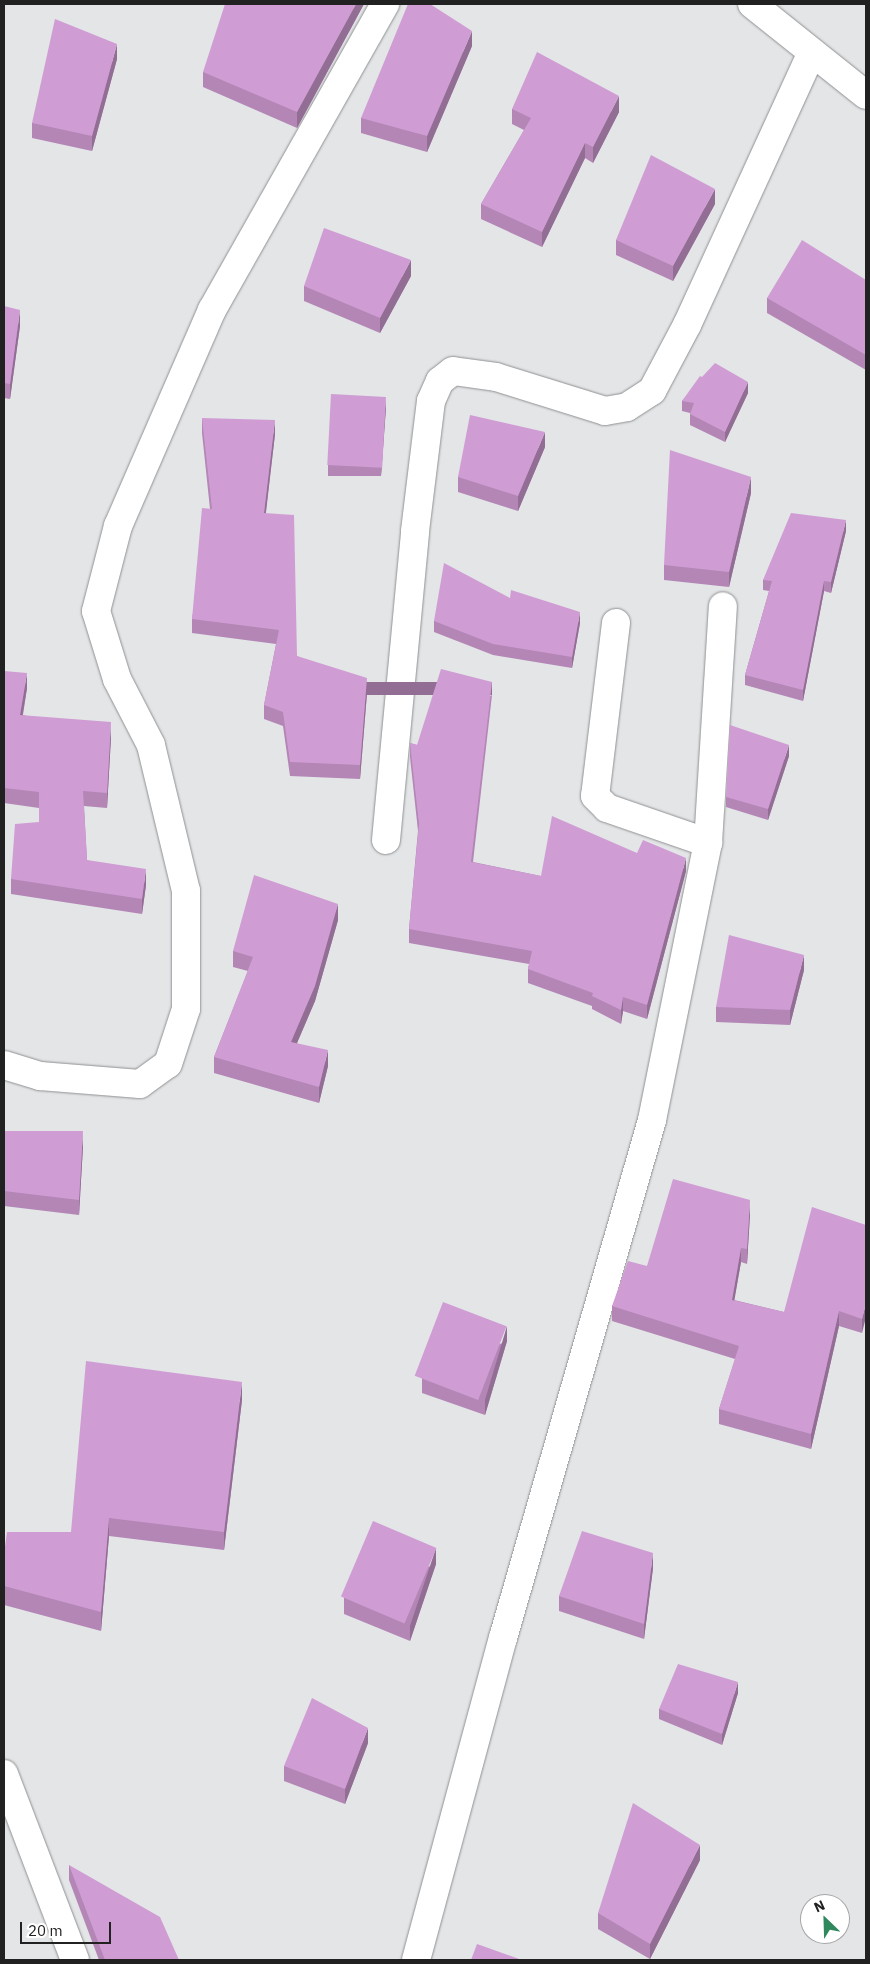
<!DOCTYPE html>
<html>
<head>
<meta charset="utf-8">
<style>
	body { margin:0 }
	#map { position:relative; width:870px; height:1964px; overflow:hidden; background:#e3e5e7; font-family:"IBM Plex Sans",sans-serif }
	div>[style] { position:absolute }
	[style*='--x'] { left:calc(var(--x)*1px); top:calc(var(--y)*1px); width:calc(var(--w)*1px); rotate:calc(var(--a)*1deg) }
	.roads { filter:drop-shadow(0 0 1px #8f9092) drop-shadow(0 0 1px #8f9092) }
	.street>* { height:28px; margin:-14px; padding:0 14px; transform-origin:14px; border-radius:14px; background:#fff }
	.secondary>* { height:28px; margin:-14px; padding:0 14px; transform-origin:14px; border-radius:14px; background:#fff }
	.wall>* { inset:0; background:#b386b6 }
	.shaded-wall>* { inset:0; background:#926d94; transform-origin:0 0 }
	.building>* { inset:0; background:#d09cd4; transform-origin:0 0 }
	span { translate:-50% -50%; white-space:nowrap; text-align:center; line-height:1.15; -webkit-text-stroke:5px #fff; paint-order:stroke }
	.frame { position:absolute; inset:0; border:5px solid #212122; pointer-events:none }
	.north { position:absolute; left:800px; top:1894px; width:50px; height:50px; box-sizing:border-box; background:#fff; border:1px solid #a6a6a7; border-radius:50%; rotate:336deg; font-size:14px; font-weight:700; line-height:20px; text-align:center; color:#212122 }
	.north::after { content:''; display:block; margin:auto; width:18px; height:22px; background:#30885d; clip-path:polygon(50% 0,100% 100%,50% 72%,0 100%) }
	.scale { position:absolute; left:20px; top:1922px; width:91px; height:22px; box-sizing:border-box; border:2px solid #212122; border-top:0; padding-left:6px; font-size:15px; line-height:18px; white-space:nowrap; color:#212122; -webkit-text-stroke:4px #fff; paint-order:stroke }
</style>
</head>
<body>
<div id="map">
	<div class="roads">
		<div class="street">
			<i style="--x:616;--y:623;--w:174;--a:96.9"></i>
			<i style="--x:595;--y:796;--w:17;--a:45"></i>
			<i style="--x:607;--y:808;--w:107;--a:19.1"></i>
			<i style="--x:386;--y:840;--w:310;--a:-84.6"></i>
			<i style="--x:415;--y:531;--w:131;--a:-83"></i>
			<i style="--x:431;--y:401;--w:22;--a:-66"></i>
			<i style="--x:440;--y:381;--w:16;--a:-38"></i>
			<i style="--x:453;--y:371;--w:43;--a:7.9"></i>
			<i style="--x:496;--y:377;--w:114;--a:17.3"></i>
			<i style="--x:605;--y:411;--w:22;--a:-10"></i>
			<i style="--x:627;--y:407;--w:30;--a:-33"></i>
			<i style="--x:652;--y:391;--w:75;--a:-62.1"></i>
			<i style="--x:687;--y:325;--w:300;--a:-65.4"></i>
			<i style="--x:4;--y:1065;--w:38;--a:17"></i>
			<i style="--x:40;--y:1076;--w:100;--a:4.6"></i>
			<i style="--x:140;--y:1084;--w:34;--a:-36"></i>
			<i style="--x:168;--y:1064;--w:58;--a:-71.9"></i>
			<i style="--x:186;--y:1009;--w:118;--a:-90"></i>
			<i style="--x:186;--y:891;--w:150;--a:-103.5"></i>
			<i style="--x:151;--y:745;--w:74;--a:-117.3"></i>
			<i style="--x:117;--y:679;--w:71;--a:-107.2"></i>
			<i style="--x:96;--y:611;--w:88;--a:-75.5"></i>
			<i style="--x:118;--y:526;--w:236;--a:-66.5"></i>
			<i style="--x:212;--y:310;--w:352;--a:-60.5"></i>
			<i style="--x:416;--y:1960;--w:334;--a:-74.9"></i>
			<i style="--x:503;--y:1638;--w:539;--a:-73.95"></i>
			<i style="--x:652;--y:1120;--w:283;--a:-78.6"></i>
			<i style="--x:708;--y:843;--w:237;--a:-86.4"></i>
		</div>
		<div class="secondary">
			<i style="--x:752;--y:4;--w:146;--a:38.6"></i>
			<i style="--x:4;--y:1774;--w:199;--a:69.1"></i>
		</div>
	</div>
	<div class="wall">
		<i style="clip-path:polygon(364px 4px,297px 128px,203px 87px,203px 72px)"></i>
		<i style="clip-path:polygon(472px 46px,427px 152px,361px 133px,361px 118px)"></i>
		<i style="clip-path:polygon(117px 59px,92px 151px,32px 138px,32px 123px)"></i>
		<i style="clip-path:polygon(512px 109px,619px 112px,593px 163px,585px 158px,542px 247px,481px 219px,481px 204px,524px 130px,512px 124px)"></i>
		<i style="clip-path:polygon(715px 204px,673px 281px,616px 255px,616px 240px)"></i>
		<i style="clip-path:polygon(411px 276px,380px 333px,304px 301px,304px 286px)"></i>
		<i style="clip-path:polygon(866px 280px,866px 370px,767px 313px,767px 298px)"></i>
		<i style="clip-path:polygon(4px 306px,20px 326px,10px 399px,4px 398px)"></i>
		<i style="clip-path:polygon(702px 377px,748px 393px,725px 442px,690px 425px,690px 413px,682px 411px,682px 401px)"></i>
		<i style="clip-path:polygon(386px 407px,381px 476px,328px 476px,328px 465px)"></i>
		<i style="clip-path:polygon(202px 418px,275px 434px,266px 513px,297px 656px,367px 693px,360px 779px,290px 776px,283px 726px,264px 719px,264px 705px,276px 644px,192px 633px,192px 619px,210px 509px,202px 433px)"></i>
		<i style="clip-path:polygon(545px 447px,518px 511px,458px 492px,458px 477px)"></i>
		<i style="clip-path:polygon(751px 493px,729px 587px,664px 580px,664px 565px)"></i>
		<i style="clip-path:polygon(846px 531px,831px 593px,824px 591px,803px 701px,745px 685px,745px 675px,769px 591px,763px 590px,763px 580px)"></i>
		<i style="clip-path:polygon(510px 598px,580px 623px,572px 668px,493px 655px,434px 632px,434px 621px)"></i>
		<i style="clip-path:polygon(4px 671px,27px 688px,23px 715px,111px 737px,107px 808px,84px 806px,87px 860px,146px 885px,142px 914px,11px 894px,11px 879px,39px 822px,39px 808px,4px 803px)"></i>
		<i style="clip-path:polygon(492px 695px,473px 862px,541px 876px,637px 853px,686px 871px,647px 1019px,623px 1011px,621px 1024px,592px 1009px,592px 1006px,528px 983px,528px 969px,529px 964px,409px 943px,409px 929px,418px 831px,410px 757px,410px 743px,417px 745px)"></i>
		<i style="clip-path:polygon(789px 756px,768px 820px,726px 807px,726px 797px)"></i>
		<i style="clip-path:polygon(338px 920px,315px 1001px,297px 1043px,328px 1066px,319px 1103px,214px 1073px,214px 1057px,248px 971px,233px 967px,233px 951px)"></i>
		<i style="clip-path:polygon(804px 970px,790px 1025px,716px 1022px,716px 1007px)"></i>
		<i style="clip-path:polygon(4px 1131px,83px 1146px,79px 1215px,4px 1206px)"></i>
		<i style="clip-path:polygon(750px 1214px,747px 1264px,741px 1262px,734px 1300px,784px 1312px,866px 1225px,862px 1333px,839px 1326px,811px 1449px,719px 1424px,719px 1409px,735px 1359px,612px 1321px,612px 1306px,647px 1266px)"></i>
		<i style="clip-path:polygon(507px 1341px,485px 1415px,422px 1393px,422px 1378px)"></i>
		<i style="clip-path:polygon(242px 1400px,224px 1550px,109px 1536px,101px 1631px,4px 1605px,4px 1554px,71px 1532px)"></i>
		<i style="clip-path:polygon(436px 1564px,410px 1641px,344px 1614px,344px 1598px)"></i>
		<i style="clip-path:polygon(653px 1568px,644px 1639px,559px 1611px,559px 1596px)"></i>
		<i style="clip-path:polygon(738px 1693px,722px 1745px,659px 1719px,659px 1709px)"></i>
		<i style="clip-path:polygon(368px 1743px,345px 1804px,284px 1781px,284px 1766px)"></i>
		<i style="clip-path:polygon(700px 1860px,650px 1959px,598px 1929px,598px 1913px)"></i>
		<i style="clip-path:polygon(69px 1865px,179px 1960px,99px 1960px,69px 1880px)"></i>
	</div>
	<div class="shaded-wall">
		<i style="clip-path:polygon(356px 4px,364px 4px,297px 128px,297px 112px)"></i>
		<i style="clip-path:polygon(472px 31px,472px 46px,427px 152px,427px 136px)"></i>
		<i style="clip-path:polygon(117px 44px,117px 59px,92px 151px,92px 136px)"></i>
		<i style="clip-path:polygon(619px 96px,619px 112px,593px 163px,593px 147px)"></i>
		<i style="clip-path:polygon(585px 143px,585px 158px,542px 247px,542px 232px)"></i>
		<i style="clip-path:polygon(715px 189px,715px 204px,673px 281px,673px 266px)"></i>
		<i style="clip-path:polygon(411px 260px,411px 276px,380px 333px,380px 318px)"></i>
		<i style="clip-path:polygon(20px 310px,20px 326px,10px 399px,10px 384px)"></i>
		<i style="clip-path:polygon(748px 382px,748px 393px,725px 442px,725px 432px)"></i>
		<i style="clip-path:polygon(386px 397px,386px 407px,381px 476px,381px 465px)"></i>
		<i style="clip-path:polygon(275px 420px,275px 434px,264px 527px,264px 513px)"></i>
		<i style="clip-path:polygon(545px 432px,545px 447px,518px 511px,518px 496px)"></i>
		<i style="clip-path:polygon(751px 477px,751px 493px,729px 587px,729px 572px)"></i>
		<i style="clip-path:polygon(846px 520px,846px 531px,831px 593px,831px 582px)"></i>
		<i style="clip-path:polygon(824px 581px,824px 591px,803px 701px,803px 690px)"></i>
		<i style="clip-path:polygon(580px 612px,580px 623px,572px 668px,572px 657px)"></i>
		<i style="clip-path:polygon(27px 673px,27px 688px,20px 730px,20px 715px)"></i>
		<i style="clip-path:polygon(367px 678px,367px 693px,360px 779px,360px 765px)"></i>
		<i style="left:492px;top:682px;width:13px;height:181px;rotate:90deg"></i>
		<i style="clip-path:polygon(111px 722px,111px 737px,107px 808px,107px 793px)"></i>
		<i style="clip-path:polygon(789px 745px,789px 756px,768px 820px,768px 809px)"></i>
		<i style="clip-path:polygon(686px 858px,686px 871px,647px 1019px,647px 1005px)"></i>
		<i style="clip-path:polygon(146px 869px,146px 885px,142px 914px,142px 899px)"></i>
		<i style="clip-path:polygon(338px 904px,338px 920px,315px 1001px,291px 1057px,291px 1042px)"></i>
		<i style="clip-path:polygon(804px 955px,804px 970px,790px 1025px,790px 1010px)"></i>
		<i style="clip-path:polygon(623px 997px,623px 1011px,621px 1024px,621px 1010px)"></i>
		<i style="clip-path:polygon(328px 1050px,328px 1066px,319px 1103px,319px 1087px)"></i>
		<i style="clip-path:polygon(83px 1131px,83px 1146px,79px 1215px,79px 1200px)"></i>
		<i style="clip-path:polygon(750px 1200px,750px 1214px,747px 1264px,747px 1249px)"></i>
		<i style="clip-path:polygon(741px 1248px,741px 1262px,732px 1314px,732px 1300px)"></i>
		<i style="clip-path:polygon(866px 1303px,866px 1317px,862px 1333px,862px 1319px)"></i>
		<i style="clip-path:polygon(839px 1311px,839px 1326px,811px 1449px,811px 1434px)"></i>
		<i style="clip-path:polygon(507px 1326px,507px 1341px,485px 1415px,485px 1400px)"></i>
		<i style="clip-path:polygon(242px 1382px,242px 1400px,224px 1550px,224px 1532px)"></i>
		<i style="clip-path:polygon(109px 1518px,109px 1536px,101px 1631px,101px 1612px)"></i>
		<i style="clip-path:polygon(436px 1548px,436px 1564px,410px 1641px,410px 1626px)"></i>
		<i style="clip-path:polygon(653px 1553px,653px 1568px,644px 1639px,644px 1624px)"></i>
		<i style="clip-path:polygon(738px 1682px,738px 1693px,722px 1745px,722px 1734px)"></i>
		<i style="clip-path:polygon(368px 1728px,368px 1743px,345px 1804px,345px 1789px)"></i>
		<i style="clip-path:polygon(700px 1845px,700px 1860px,650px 1959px,650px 1944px)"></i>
	</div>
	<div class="building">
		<i style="clip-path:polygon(225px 4px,356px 4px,297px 112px,203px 72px)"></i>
		<i style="clip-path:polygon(408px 4px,430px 4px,472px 31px,427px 136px,361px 118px)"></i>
		<i style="clip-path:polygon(55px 19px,117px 44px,92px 136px,32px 123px)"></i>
		<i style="clip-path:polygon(537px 52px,619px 96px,593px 147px,585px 143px,542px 232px,481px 204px,531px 118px,512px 109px)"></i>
		<i style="clip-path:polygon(651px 155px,715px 189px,673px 266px,616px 240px)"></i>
		<i style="clip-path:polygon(324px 228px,411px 260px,380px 318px,304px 286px)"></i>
		<i style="clip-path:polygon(802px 240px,866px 280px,866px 355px,767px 298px)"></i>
		<i style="clip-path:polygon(4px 306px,20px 310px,10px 384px,4px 383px)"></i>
		<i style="clip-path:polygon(715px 363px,748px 382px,725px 432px,690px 414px,694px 403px,682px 401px,700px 376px,702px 377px)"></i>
		<i style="left:331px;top:394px;width:55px;height:71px;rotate:3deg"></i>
		<i style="clip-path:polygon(470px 415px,545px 432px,518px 496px,458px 477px)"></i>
		<i style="clip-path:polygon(202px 418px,275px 420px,264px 513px,294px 515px,297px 656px,367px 678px,360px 765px,290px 762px,283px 712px,264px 705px,279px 630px,192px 619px,202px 508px,212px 509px)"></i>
		<i style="clip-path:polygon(670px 450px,751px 477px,729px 572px,664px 565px)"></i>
		<i style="clip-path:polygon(791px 513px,846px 520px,831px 582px,824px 581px,803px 690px,745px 675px,772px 581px,763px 580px)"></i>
		<i style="clip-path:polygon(444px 563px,510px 598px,511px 590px,580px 612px,572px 657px,493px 644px,434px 621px)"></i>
		<i style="clip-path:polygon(441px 669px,492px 682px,471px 862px,541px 876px,552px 816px,637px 853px,643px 840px,686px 858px,647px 1005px,623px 997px,621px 1010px,592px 996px,593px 993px,528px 969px,532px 951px,409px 929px,419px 824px,410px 743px,417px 745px)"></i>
		<i style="clip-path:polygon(4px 671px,27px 673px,20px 715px,111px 722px,107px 793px,83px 791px,87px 860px,146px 869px,142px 899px,11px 879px,15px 824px,39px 822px,39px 792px,4px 788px)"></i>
		<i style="clip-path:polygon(730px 725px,789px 745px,768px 809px,726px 797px)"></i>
		<i style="clip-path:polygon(254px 875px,338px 904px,315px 986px,291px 1042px,328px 1050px,319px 1087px,214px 1057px,253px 957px,233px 951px)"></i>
		<i style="clip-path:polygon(729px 935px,804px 955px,790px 1010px,716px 1007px)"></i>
		<i style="clip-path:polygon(4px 1131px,83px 1131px,79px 1200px,4px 1191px)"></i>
		<i style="clip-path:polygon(673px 1179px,750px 1200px,747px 1249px,741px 1248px,732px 1300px,784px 1312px,812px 1207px,866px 1225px,866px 1303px,862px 1319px,839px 1311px,811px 1434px,719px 1409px,739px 1346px,612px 1306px,628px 1261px,647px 1266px)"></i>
		<i style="left:443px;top:1302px;width:68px;height:79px;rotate:21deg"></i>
		<i style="clip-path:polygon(86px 1361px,242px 1382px,224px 1532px,109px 1518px,101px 1612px,4px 1586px,4px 1554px,7px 1532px,71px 1532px)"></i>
		<i style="left:373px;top:1521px;width:69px;height:82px;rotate:23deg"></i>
		<i style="clip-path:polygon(582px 1531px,653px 1553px,644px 1624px,559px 1596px)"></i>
		<i style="clip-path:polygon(678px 1664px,738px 1682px,722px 1734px,659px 1709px)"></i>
		<i style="clip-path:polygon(312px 1698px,368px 1728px,345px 1789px,284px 1766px)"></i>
		<i style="clip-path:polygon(633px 1803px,700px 1845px,650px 1944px,598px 1913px)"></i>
		<i style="clip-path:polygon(69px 1865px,160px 1917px,179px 1960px,105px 1960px)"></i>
		<i style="clip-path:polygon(477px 1944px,522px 1960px,471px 1960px)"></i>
	</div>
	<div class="frame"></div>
	<div class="north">N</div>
	<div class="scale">20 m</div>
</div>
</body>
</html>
